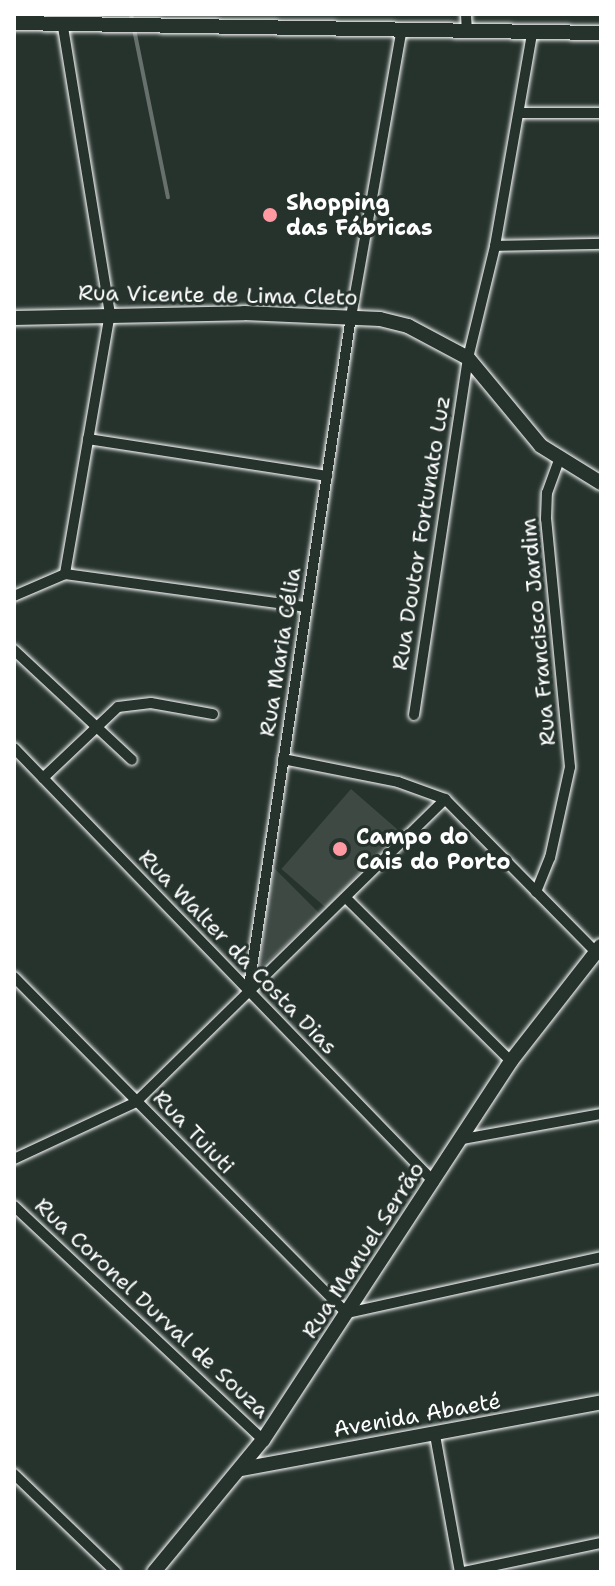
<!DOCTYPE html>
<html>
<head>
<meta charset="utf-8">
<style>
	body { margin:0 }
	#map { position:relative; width:615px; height:1586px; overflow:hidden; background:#26332d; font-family:"Shantell Sans",sans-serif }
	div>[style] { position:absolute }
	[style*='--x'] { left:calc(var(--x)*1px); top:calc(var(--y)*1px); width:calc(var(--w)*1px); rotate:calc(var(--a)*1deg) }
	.green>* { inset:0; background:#3e4944; transform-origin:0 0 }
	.stream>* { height:4px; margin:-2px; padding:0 2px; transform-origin:2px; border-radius:2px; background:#67706c }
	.roads { filter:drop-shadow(0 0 2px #fff) drop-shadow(0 0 2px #fff) }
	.street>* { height:10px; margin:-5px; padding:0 5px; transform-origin:5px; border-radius:5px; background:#26332d }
	.secondary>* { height:14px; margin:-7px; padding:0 7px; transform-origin:7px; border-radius:7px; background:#26332d }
	.dots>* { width:22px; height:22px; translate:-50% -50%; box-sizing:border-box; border:4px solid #26332d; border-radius:50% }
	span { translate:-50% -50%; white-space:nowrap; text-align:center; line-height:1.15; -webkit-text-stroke:6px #26332d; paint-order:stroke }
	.poi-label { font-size:22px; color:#fff; font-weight:700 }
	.left { translate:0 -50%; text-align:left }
	.street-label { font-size:22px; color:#fff }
	.frame { position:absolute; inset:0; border:16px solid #fff; pointer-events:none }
</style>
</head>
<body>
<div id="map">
	<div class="green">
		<i style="left:351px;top:789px;width:70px;height:106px;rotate:41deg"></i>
		<i style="clip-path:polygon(271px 865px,320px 914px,259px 969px)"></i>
	</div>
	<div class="stream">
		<i style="--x:131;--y:14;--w:187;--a:78.6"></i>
	</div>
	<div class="roads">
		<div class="street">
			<i style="--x:466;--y:14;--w:18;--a:87"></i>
			<i style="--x:63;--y:27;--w:290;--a:80.7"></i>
			<i style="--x:110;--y:313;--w:265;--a:99.8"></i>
			<i style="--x:521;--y:113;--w:80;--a:0"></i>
			<i style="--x:495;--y:246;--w:106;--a:-1.1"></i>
			<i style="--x:88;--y:439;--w:242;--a:8.8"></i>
			<i style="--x:14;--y:596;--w:56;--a:-23.3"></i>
			<i style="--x:65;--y:574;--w:244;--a:7.8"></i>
			<i style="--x:14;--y:650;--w:161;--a:43"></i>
			<i style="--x:414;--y:715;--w:361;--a:-81.4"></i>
			<i style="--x:468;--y:358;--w:115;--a:-76.4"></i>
			<i style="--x:495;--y:246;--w:216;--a:-80.1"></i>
			<i style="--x:14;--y:748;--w:604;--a:45.94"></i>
			<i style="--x:283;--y:759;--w:117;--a:11.3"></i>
			<i style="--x:398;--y:782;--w:50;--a:19.9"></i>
			<i style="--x:445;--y:799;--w:219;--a:45.4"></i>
			<i style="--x:43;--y:778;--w:103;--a:-43.4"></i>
			<i style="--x:118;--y:707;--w:33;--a:-7"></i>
			<i style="--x:151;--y:703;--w:63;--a:10.1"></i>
			<i style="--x:536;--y:892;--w:37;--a:-68"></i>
			<i style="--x:550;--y:858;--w:93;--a:-77.6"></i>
			<i style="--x:570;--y:767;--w:249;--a:-95.5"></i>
			<i style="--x:546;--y:519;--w:26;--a:-88"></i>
			<i style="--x:547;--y:493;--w:35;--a:-70"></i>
			<i style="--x:346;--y:898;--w:232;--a:44.7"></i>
			<i style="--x:14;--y:977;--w:473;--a:45.3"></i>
			<i style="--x:347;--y:1313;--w:260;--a:-12.4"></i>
			<i style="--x:248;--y:993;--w:684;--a:-81.34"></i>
			<i style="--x:351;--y:317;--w:289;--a:-80"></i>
			<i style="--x:463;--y:1139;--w:140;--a:-10.3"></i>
			<i style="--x:14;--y:1159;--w:135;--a:-25"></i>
			<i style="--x:136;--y:1102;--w:433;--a:-44.4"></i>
			<i style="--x:14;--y:1206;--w:342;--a:43.2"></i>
			<i style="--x:435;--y:1435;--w:139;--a:79.7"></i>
			<i style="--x:14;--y:1474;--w:141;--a:43.9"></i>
			<i style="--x:463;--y:1572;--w:141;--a:-11.9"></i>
		</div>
		<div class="secondary">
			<i style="--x:14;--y:23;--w:587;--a:0.98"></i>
			<i style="--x:14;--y:318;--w:230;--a:-1.2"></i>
			<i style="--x:244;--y:313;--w:136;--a:2.5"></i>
			<i style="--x:380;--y:319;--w:29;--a:14"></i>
			<i style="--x:408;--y:326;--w:68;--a:28.1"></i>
			<i style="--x:468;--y:358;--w:114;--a:50.3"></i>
			<i style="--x:541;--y:446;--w:70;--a:31.7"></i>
			<i style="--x:241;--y:1469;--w:366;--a:-10.5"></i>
			<i style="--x:154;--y:1572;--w:171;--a:-50.5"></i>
			<i style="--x:263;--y:1440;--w:453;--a:-56.8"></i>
			<i style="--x:511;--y:1061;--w:146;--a:-52"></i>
		</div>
	</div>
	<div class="dots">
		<i style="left:270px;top:215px;background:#ff9aa2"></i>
		<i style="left:340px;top:849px;background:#ff9aa2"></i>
	</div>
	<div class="poi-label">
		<span class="left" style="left:286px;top:215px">Shopping<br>das Fábricas</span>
		<span class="left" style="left:356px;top:849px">Campo do<br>Cais do Porto</span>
	</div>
	<div class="street-label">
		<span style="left:218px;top:295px;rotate:1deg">Rua Vicente de Lima Cleto</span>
		<span style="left:421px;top:533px;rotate:-81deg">Rua Doutor Fortunato Luz</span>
		<span style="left:538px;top:632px;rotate:-95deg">Rua Francisco Jardim</span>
		<span style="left:280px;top:652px;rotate:-81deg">Rua Maria Célia</span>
		<span style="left:238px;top:952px;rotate:46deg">Rua Walter da Costa Dias</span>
		<span style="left:194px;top:1132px;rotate:46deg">Rua Tuiuti</span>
		<span style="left:363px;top:1250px;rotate:-57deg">Rua Manuel Serrão</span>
		<span style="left:152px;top:1308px;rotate:43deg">Rua Coronel Durval de Souza</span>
		<span style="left:417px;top:1415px;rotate:-10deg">Avenida Abaeté</span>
	</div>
	<div class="frame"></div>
</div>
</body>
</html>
